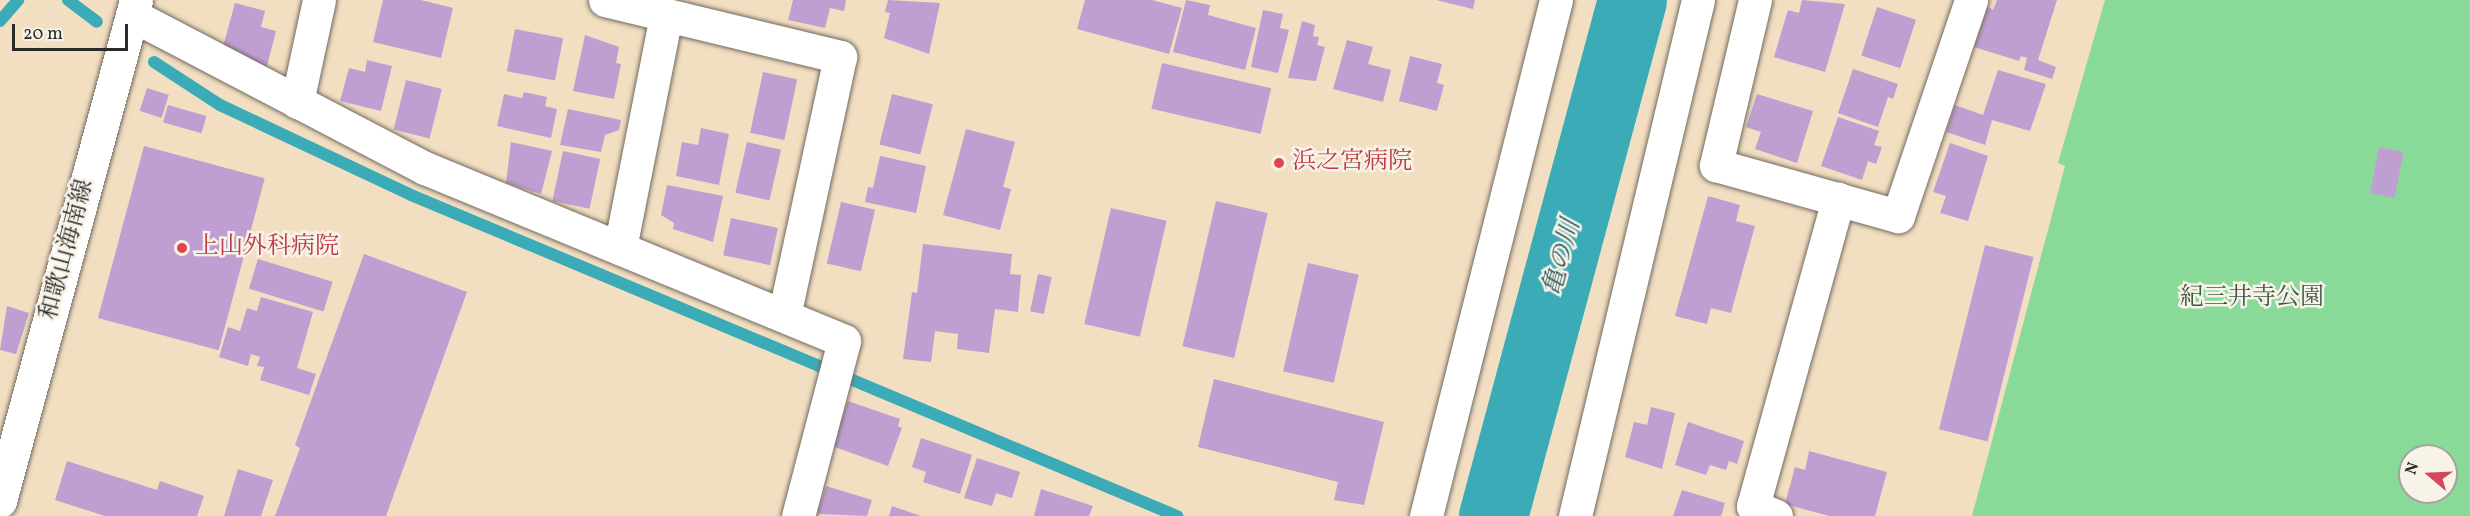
<!DOCTYPE html>
<html>
<head>
<meta charset="utf-8">
<style>
	body { margin:0 }
	#map { position:relative; width:2470px; height:516px; overflow:hidden; background:#f2dec1; font-family:Vollkorn,"Noto Serif JP",serif }
	div>[style] { position:absolute }
	[style*='--x'] { left:calc(var(--x)*1px); top:calc(var(--y)*1px); width:calc(var(--w)*1px); rotate:calc(var(--a)*1deg) }
	.green>* { inset:0; background:#89d998 }
	.stream>* { height:12px; margin:-6px; padding:0 6px; transform-origin:6px; border-radius:6px; background:#3bacb7 }
	.river>* { height:69px; margin:-34.5px; padding:0 34.5px; transform-origin:34.5px; border-radius:34.5px; background:#3bacb7 }
	.building>* { inset:0; background:#bf9fd2; transform-origin:0 0 }
	.roads { filter:drop-shadow(0 0 2px #716a60) drop-shadow(0 0 2px #716a60) }
	.minor>* { height:33px; margin:-16.5px; padding:0 16.5px; transform-origin:16.5px; border-radius:16.5px; background:#fff }
	.major>* { height:33px; margin:-16.5px; padding:0 16.5px; transform-origin:16.5px; border-radius:16.5px; background:#fff }
	.dots>* { width:16px; height:16px; translate:-50% -50%; box-sizing:border-box; border:3px solid #f7f3e8; border-radius:50% }
	span { translate:-50% -50%; white-space:nowrap; text-align:center; line-height:1.15; -webkit-text-stroke:5px #f7f3e8; paint-order:stroke }
	.health-label { font-size:24px; color:#be3a42 }
	.left { translate:0 -50%; text-align:left }
	.street-label { font-size:24px; color:#2b2b2b }
	.park-label { font-size:24px; color:#425646 }
	.water-label { font-size:26px; color:#31585c; font-style:italic }
	.north { position:absolute; left:2398px; top:444px; width:60px; height:60px; box-sizing:border-box; background:#f7f3e8; border:2px solid #a5a39c; border-radius:50%; rotate:289deg; font-size:16px; font-weight:700; line-height:24px; text-align:center; color:#2b2b2b }
	.north::after { content:''; display:block; margin:auto; width:21px; height:27px; background:#d1495b; clip-path:polygon(50% 0,100% 100%,50% 72%,0 100%) }
	.scale { position:absolute; left:12px; top:24px; width:116px; height:27px; box-sizing:border-box; border:3px solid #2b2b2b; border-top:0; padding-left:8px; font-size:18px; line-height:21px; white-space:nowrap; color:#2b2b2b; -webkit-text-stroke:4px #f7f3e8; paint-order:stroke }
</style>
</head>
<body>
<div id="map">
	<div class="green">
		<i style="clip-path:polygon(evenodd,2105px 0,2470px 0,2470px 516px,1972px 516px,2065px 166px,2058px 163px,2105px 0,2410px 456px,2446px 456px,2446px 492px,2410px 492px,2410px 456px)"></i>
	</div>
	<div class="stream">
		<i style="--x:68;--y:0;--w:36;--a:37"></i>
		<i style="--x:0;--y:21;--w:28;--a:-49"></i>
		<i style="--x:154;--y:62;--w:79;--a:33.1"></i>
		<i style="--x:220;--y:105;--w:211;--a:25.2"></i>
		<i style="--x:411;--y:195;--w:831;--a:22.74"></i>
	</div>
	<div class="river">
		<i style="--x:1493;--y:516;--w:534;--a:-74.92"></i>
	</div>
	<div class="building">
		<i style="clip-path:polygon(383px 0,421px 0,453px 8px,441px 58px,373px 42px)"></i>
		<i style="clip-path:polygon(793px 0,846px 0,844px 11px,830px 8px,825px 28px,788px 20px)"></i>
		<i style="clip-path:polygon(888px 0,940px 3px,929px 54px,884px 38px,890px 13px,885px 12px)"></i>
		<i style="clip-path:polygon(1085px 0,1152px 0,1182px 8px,1169px 54px,1077px 29px)"></i>
		<i style="clip-path:polygon(1186px 0,1210px 5px,1208px 15px,1256px 28px,1245px 70px,1173px 52px)"></i>
		<i style="clip-path:polygon(1436px 0,1475px 0,1473px 9px)"></i>
		<i style="clip-path:polygon(1802px 0,1845px 4px,1825px 72px,1774px 57px,1788px 10px,1799px 13px)"></i>
		<i style="clip-path:polygon(1997px 0,2057px 0,2038px 60px,2056px 67px,2052px 79px,2024px 70px,2027px 58px,2021px 56px,2019px 61px,1974px 47px,1988px 7px,1993px 10px)"></i>
		<i style="clip-path:polygon(235px 3px,265px 11px,261px 27px,276px 31px,267px 66px,221px 54px)"></i>
		<i style="left:1877px;top:7px;width:41px;height:51px;rotate:18deg"></i>
		<i style="clip-path:polygon(1263px 10px,1283px 14px,1280px 28px,1289px 30px,1278px 73px,1251px 67px)"></i>
		<i style="clip-path:polygon(1302px 21px,1315px 25px,1313px 36px,1319px 37px,1317px 45px,1325px 47px,1316px 81px,1288px 78px)"></i>
		<i style="left:515px;top:29px;width:49px;height:43px;rotate:11deg"></i>
		<i style="clip-path:polygon(585px 35px,619px 47px,616px 63px,621px 64px,614px 99px,573px 91px)"></i>
		<i style="clip-path:polygon(1347px 40px,1373px 47px,1368px 64px,1391px 70px,1383px 102px,1333px 89px)"></i>
		<i style="clip-path:polygon(1410px 56px,1442px 64px,1437px 83px,1444px 85px,1437px 111px,1399px 101px)"></i>
		<i style="clip-path:polygon(367px 60px,392px 66px,381px 111px,340px 101px,349px 68px,365px 72px)"></i>
		<i style="left:1162px;top:63px;width:112px;height:47px;rotate:13deg"></i>
		<i style="clip-path:polygon(1853px 69px,1898px 84px,1893px 99px,1888px 97px,1878px 127px,1838px 113px)"></i>
		<i style="clip-path:polygon(1998px 70px,2046px 84px,2030px 131px,1992px 120px,1985px 145px,1946px 132px,1955px 105px,1983px 115px)"></i>
		<i style="left:763px;top:72px;width:35px;height:62px;rotate:12deg"></i>
		<i style="left:406px;top:80px;width:37px;height:51px;rotate:14deg"></i>
		<i style="left:147px;top:88px;width:23px;height:24px;rotate:18deg"></i>
		<i style="clip-path:polygon(524px 92px,547px 97px,545px 106px,557px 109px,551px 138px,497px 126px,504px 94px,522px 98px)"></i>
		<i style="left:892px;top:94px;width:42px;height:52px;rotate:14deg"></i>
		<i style="clip-path:polygon(1757px 94px,1813px 111px,1797px 163px,1755px 149px,1761px 132px,1746px 127px)"></i>
		<i style="left:168px;top:105px;width:40px;height:18px;rotate:16deg"></i>
		<i style="clip-path:polygon(568px 109px,621px 120px,619px 130px,605px 135px,601px 152px,560px 145px)"></i>
		<i style="clip-path:polygon(1838px 117px,1879px 131px,1874px 145px,1882px 147px,1876px 164px,1868px 161px,1862px 180px,1821px 166px)"></i>
		<i style="clip-path:polygon(701px 128px,729px 134px,719px 185px,676px 176px,682px 142px,698px 145px)"></i>
		<i style="clip-path:polygon(966px 129px,1015px 142px,1003px 187px,1011px 189px,1000px 230px,943px 215px)"></i>
		<i style="clip-path:polygon(511px 142px,552px 151px,541px 194px,506px 183px)"></i>
		<i style="left:747px;top:142px;width:35px;height:52px;rotate:13deg"></i>
		<i style="clip-path:polygon(1950px 143px,1988px 156px,1968px 221px,1940px 213px,1946px 196px,1933px 192px)"></i>
		<i style="left:144px;top:146px;width:125px;height:178px;rotate:15deg"></i>
		<i style="left:2379px;top:147px;width:25px;height:47px;rotate:11deg"></i>
		<i style="left:563px;top:151px;width:38px;height:51px;rotate:12deg"></i>
		<i style="clip-path:polygon(880px 156px,926px 166px,916px 213px,865px 202px,868px 187px,873px 188px)"></i>
		<i style="clip-path:polygon(667px 185px,723px 196px,713px 242px,673px 229px,674px 223px,661px 215px)"></i>
		<i style="clip-path:polygon(1708px 196px,1740px 205px,1736px 221px,1755px 226px,1731px 313px,1711px 308px,1707px 324px,1675px 316px)"></i>
		<i style="left:1216px;top:201px;width:53px;height:149px;rotate:13deg"></i>
		<i style="left:841px;top:202px;width:35px;height:63px;rotate:13deg"></i>
		<i style="left:1111px;top:208px;width:57px;height:119px;rotate:13deg"></i>
		<i style="left:731px;top:218px;width:48px;height:38px;rotate:12deg"></i>
		<i style="clip-path:polygon(923px 244px,1012px 254px,1010px 274px,1021px 275px,1018px 312px,995px 309px,989px 353px,957px 349px,958px 334px,935px 331px,931px 362px,903px 359px,912px 292px,917px 293px)"></i>
		<i style="left:1985px;top:245px;width:50px;height:190px;rotate:14deg"></i>
		<i style="clip-path:polygon(364px 254px,467px 292px,386px 516px,275px 516px,300px 448px,295px 445px)"></i>
		<i style="left:258px;top:259px;width:78px;height:31px;rotate:17deg"></i>
		<i style="left:1308px;top:263px;width:52px;height:111px;rotate:13deg"></i>
		<i style="left:1038px;top:274px;width:14px;height:38px;rotate:12deg"></i>
		<i style="clip-path:polygon(261px 297px,313px 312px,297px 368px,316px 374px,309px 395px,260px 380px,264px 367px,257px 366px,260px 357px,251px 354px,248px 366px,219px 357px,228px 327px,240px 331px,247px 308px,257px 311px)"></i>
		<i style="clip-path:polygon(7px 306px,29px 313px,16px 354px,0 350px)"></i>
		<i style="clip-path:polygon(1214px 379px,1384px 422px,1364px 505px,1334px 500px,1338px 482px,1198px 447px)"></i>
		<i style="clip-path:polygon(848px 401px,900px 419px,898px 426px,902px 428px,888px 466px,832px 446px)"></i>
		<i style="clip-path:polygon(1651px 407px,1675px 413px,1662px 469px,1625px 457px,1634px 422px,1647px 425px)"></i>
		<i style="clip-path:polygon(1688px 422px,1744px 441px,1737px 464px,1729px 461px,1726px 470px,1710px 465px,1706px 475px,1675px 465px)"></i>
		<i style="clip-path:polygon(921px 438px,972px 455px,960px 494px,923px 482px,926px 472px,912px 467px)"></i>
		<i style="clip-path:polygon(1809px 451px,1887px 472px,1875px 516px,1829px 516px,1785px 504px,1795px 467px,1805px 470px)"></i>
		<i style="clip-path:polygon(977px 458px,1020px 472px,1012px 498px,996px 493px,992px 506px,964px 498px)"></i>
		<i style="clip-path:polygon(67px 461px,157px 490px,160px 481px,204px 496px,197px 516px,105px 516px,55px 500px)"></i>
		<i style="clip-path:polygon(238px 469px,273px 480px,261px 516px,224px 516px)"></i>
		<i style="clip-path:polygon(826px 486px,872px 500px,867px 516px,817px 514px)"></i>
		<i style="clip-path:polygon(1041px 489px,1093px 506px,1089px 516px,1034px 516px)"></i>
		<i style="clip-path:polygon(1682px 490px,1725px 503px,1721px 516px,1673px 516px)"></i>
		<i style="clip-path:polygon(892px 506px,921px 516px,889px 516px)"></i>
	</div>
	<div class="roads">
		<div class="minor">
			<i style="--x:605;--y:0;--w:242;--a:13.6"></i>
			<i style="--x:840;--y:57;--w:264;--a:102.2"></i>
			<i style="--x:1755;--y:0;--w:170;--a:103.3"></i>
			<i style="--x:1716;--y:165;--w:189;--a:15.7"></i>
			<i style="--x:1898;--y:216;--w:228;--a:-71.3"></i>
			<i style="--x:132;--y:15;--w:331;--a:27.6"></i>
			<i style="--x:425;--y:168;--w:453;--a:22.4"></i>
			<i style="--x:844;--y:341;--w:181;--a:104.7"></i>
			<i style="--x:297;--y:102;--w:104;--a:-77.8"></i>
			<i style="--x:620;--y:248;--w:237;--a:-78.8"></i>
			<i style="--x:1426;--y:516;--w:532;--a:-75.86"></i>
			<i style="--x:1575;--y:516;--w:530;--a:-76.59"></i>
			<i style="--x:1776;--y:516;--w:25;--a:-157"></i>
			<i style="--x:1753;--y:506;--w:319;--a:-74.5"></i>
		</div>
		<div class="major">
			<i style="--x:0;--y:501;--w:519;--a:-74.81"></i>
		</div>
	</div>
	<div class="dots">
		<i style="left:1279px;top:163px;background:#e0444e"></i>
		<i style="left:182px;top:248px;background:#e0444e"></i>
	</div>
	<div class="health-label">
		<span class="left" style="left:1292px;top:163px">浜之宮病院</span>
		<span class="left" style="left:195px;top:248px">上山外科病院</span>
	</div>
	<div class="street-label">
		<span style="left:68px;top:250px;rotate:-75deg">和歌山海南線</span>
	</div>
	<div class="park-label">
		<span style="left:2252px;top:299px">紀三井寺公園</span>
	</div>
	<div class="water-label">
		<span style="left:1563px;top:258px;rotate:-75deg">亀の川</span>
	</div>
	<div class="north">N</div>
	<div class="scale">20 m</div>
</div>
</body>
</html>
